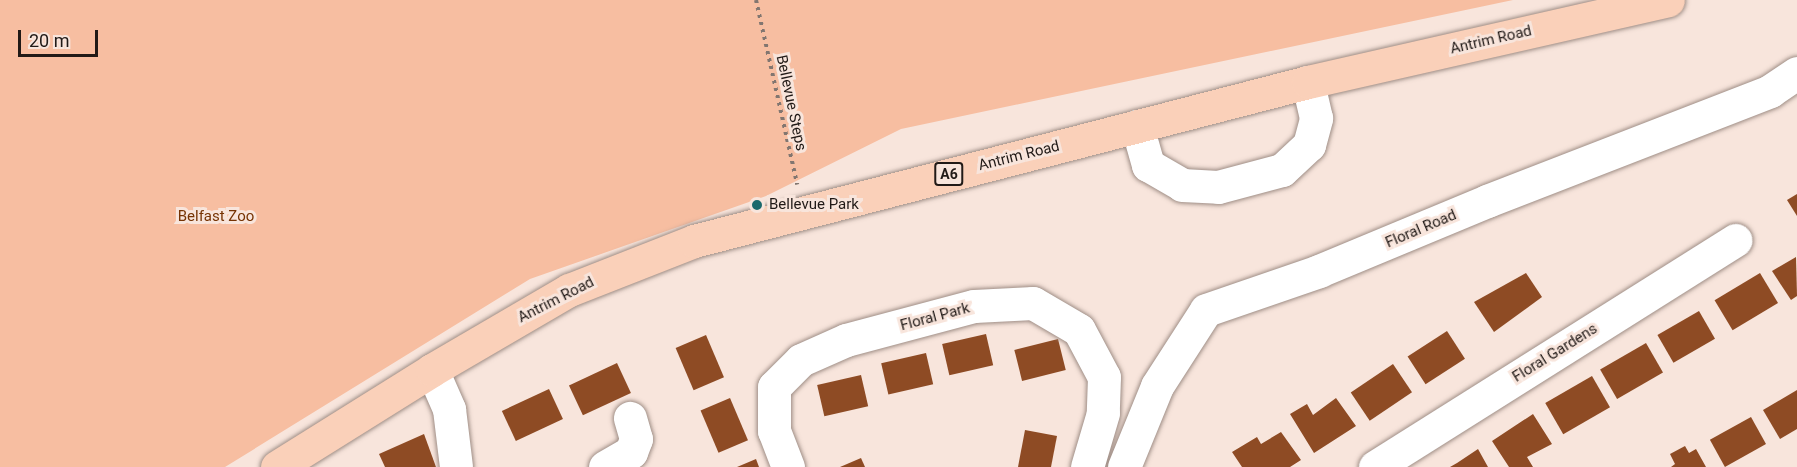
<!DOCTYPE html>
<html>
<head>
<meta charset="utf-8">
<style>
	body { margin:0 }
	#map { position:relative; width:1797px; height:467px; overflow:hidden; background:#f8e5dc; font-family:Roboto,sans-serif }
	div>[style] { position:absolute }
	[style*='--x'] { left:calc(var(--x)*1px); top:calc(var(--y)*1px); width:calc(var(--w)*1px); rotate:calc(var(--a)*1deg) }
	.green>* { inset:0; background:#f7bea1 }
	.building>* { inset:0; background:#8e4b24; transform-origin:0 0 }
	.path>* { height:4px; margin-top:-2px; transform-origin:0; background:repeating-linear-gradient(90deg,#827670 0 3px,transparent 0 7.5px) }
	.roads { filter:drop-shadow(0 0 2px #9f8e86) drop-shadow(0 0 2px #9f8e86) }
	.minor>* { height:33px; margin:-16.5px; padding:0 16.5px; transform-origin:16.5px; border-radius:16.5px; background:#fff }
	.major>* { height:33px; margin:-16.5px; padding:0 16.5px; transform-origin:16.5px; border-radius:16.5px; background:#fad0b9 }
	.dots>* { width:16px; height:16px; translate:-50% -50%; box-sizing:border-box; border:3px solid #f8e5dc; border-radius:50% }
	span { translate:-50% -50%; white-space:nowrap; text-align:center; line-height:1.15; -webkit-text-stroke:6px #f8e5dc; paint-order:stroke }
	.shield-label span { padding:2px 4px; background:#f8e5dc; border:2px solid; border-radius:4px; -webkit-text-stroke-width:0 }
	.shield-label { font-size:14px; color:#211a17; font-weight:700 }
	.street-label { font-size:15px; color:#211a17 }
	.poi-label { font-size:15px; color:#211a17 }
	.left { translate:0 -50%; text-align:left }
	.park-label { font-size:15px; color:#763303 }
	.scale { position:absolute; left:18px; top:30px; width:80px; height:27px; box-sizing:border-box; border:3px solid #211a17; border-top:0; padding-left:8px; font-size:18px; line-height:21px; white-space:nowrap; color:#211a17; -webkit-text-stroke:4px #f8e5dc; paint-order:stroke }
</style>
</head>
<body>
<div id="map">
	<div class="green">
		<i style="clip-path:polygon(0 0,1513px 0,901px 129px,766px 196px,530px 279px,225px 467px,0 467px)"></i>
	</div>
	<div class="building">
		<i style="clip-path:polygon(1797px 194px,1797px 216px,1787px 200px)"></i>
		<i style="clip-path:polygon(1796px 257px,1797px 296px,1791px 300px,1772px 271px)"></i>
		<i style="clip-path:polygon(1526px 273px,1542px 297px,1494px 332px,1474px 302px)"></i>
		<i style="left:1760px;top:273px;width:35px;height:53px;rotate:59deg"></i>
		<i style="left:1699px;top:311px;width:32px;height:48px;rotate:60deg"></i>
		<i style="left:1447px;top:331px;width:33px;height:47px;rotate:57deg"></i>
		<i style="left:986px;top:334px;width:32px;height:45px;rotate:77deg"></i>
		<i style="left:706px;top:335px;width:46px;height:33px;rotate:67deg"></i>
		<i style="left:1058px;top:339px;width:32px;height:45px;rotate:76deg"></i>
		<i style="left:1646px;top:343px;width:34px;height:53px;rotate:60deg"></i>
		<i style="left:926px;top:353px;width:32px;height:46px;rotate:77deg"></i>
		<i style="left:617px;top:363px;width:33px;height:53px;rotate:65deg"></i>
		<i style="left:1393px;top:364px;width:34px;height:51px;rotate:56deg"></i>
		<i style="left:861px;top:375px;width:32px;height:45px;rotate:77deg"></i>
		<i style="left:1592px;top:376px;width:36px;height:54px;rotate:60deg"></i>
		<i style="left:549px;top:389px;width:33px;height:52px;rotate:65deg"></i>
		<i style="clip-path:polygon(1797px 390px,1797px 429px,1780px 439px,1763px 410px)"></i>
		<i style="left:730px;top:398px;width:46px;height:32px;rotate:67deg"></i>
		<i style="clip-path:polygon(1336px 398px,1356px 426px,1314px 453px,1290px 414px,1307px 404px,1313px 415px)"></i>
		<i style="clip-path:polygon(1533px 414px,1552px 444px,1527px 457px,1533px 467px,1509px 467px,1492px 441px)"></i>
		<i style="left:1751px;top:417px;width:31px;height:47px;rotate:61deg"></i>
		<i style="clip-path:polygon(1025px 430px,1057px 436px,1051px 467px,1018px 467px)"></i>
		<i style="clip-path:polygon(1281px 432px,1301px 460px,1290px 467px,1242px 467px,1232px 452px,1257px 437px,1261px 444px)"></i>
		<i style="clip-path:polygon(424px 434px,436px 467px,385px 467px,379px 454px)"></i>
		<i style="clip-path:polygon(1685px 446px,1689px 453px,1696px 449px,1706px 467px,1671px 467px,1675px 464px,1670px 454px)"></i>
		<i style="clip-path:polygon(1478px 449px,1488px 467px,1450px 467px,1457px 463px)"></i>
		<i style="clip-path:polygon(861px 458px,865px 467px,840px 467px)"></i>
		<i style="clip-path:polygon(756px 459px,759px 467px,737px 467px)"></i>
	</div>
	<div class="path">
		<i style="--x:756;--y:0;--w:189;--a:77.4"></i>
	</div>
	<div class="roads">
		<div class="minor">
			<i style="--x:1137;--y:126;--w:41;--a:74.2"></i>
			<i style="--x:1148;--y:165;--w:39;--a:30"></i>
			<i style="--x:1182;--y:185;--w:36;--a:3"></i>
			<i style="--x:1218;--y:187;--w:66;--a:-14.9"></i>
			<i style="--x:1282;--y:170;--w:37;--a:-43"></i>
			<i style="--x:1309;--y:145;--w:28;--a:-75"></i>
			<i style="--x:1316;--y:118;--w:37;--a:-103"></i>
			<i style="--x:432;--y:370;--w:43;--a:66.4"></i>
			<i style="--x:449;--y:409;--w:58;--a:83.1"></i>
			<i style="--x:605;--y:467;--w:30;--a:-30"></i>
			<i style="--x:631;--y:452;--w:14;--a:-69"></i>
			<i style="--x:636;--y:439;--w:22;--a:-106"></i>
			<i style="--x:788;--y:467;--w:39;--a:-111"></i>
			<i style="--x:774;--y:431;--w:44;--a:-90"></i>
			<i style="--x:774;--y:387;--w:38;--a:-45"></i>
			<i style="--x:801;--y:360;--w:49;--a:-24"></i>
			<i style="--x:846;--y:340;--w:132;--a:-14.9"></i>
			<i style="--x:974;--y:306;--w:59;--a:-2.9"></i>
			<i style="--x:1033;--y:303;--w:53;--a:30.4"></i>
			<i style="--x:1079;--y:330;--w:53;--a:62"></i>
			<i style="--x:1104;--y:377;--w:36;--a:92"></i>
			<i style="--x:1103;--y:413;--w:56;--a:106.5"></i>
			<i style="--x:1124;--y:467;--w:87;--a:-67.8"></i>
			<i style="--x:1157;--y:386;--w:90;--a:-57.2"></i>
			<i style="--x:1206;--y:310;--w:120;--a:-19"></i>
			<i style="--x:1319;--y:271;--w:182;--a:-22.6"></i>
			<i style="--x:1487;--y:201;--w:304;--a:-21.2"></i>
			<i style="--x:1770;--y:91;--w:32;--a:-34"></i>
			<i style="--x:1375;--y:467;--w:426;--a:-32.2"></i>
		</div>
		<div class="major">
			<i style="--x:277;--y:467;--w:183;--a:-32"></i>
			<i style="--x:432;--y:370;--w:159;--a:-30.3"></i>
			<i style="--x:569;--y:290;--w:134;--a:-21.4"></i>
			<i style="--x:694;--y:241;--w:634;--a:-14.52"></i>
			<i style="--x:1308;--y:82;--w:369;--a:-12.8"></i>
		</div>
	</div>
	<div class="dots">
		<i style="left:757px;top:205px;background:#1c696c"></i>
	</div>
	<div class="shield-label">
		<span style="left:949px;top:174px">A6</span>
	</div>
	<div class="street-label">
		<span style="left:1491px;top:40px;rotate:-13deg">Antrim Road</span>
		<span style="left:791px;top:103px;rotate:78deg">Bellevue Steps</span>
		<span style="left:1019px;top:156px;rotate:-14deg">Antrim Road</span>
		<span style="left:1421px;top:229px;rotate:-23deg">Floral Road</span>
		<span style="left:556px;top:300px;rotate:-27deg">Antrim Road</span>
		<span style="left:935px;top:317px;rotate:-15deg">Floral Park</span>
		<span style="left:1555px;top:353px;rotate:-32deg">Floral Gardens</span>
	</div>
	<div class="poi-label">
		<span class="left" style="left:769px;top:205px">Bellevue Park</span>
	</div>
	<div class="park-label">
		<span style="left:216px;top:217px">Belfast Zoo</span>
	</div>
	<div class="scale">20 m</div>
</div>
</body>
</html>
